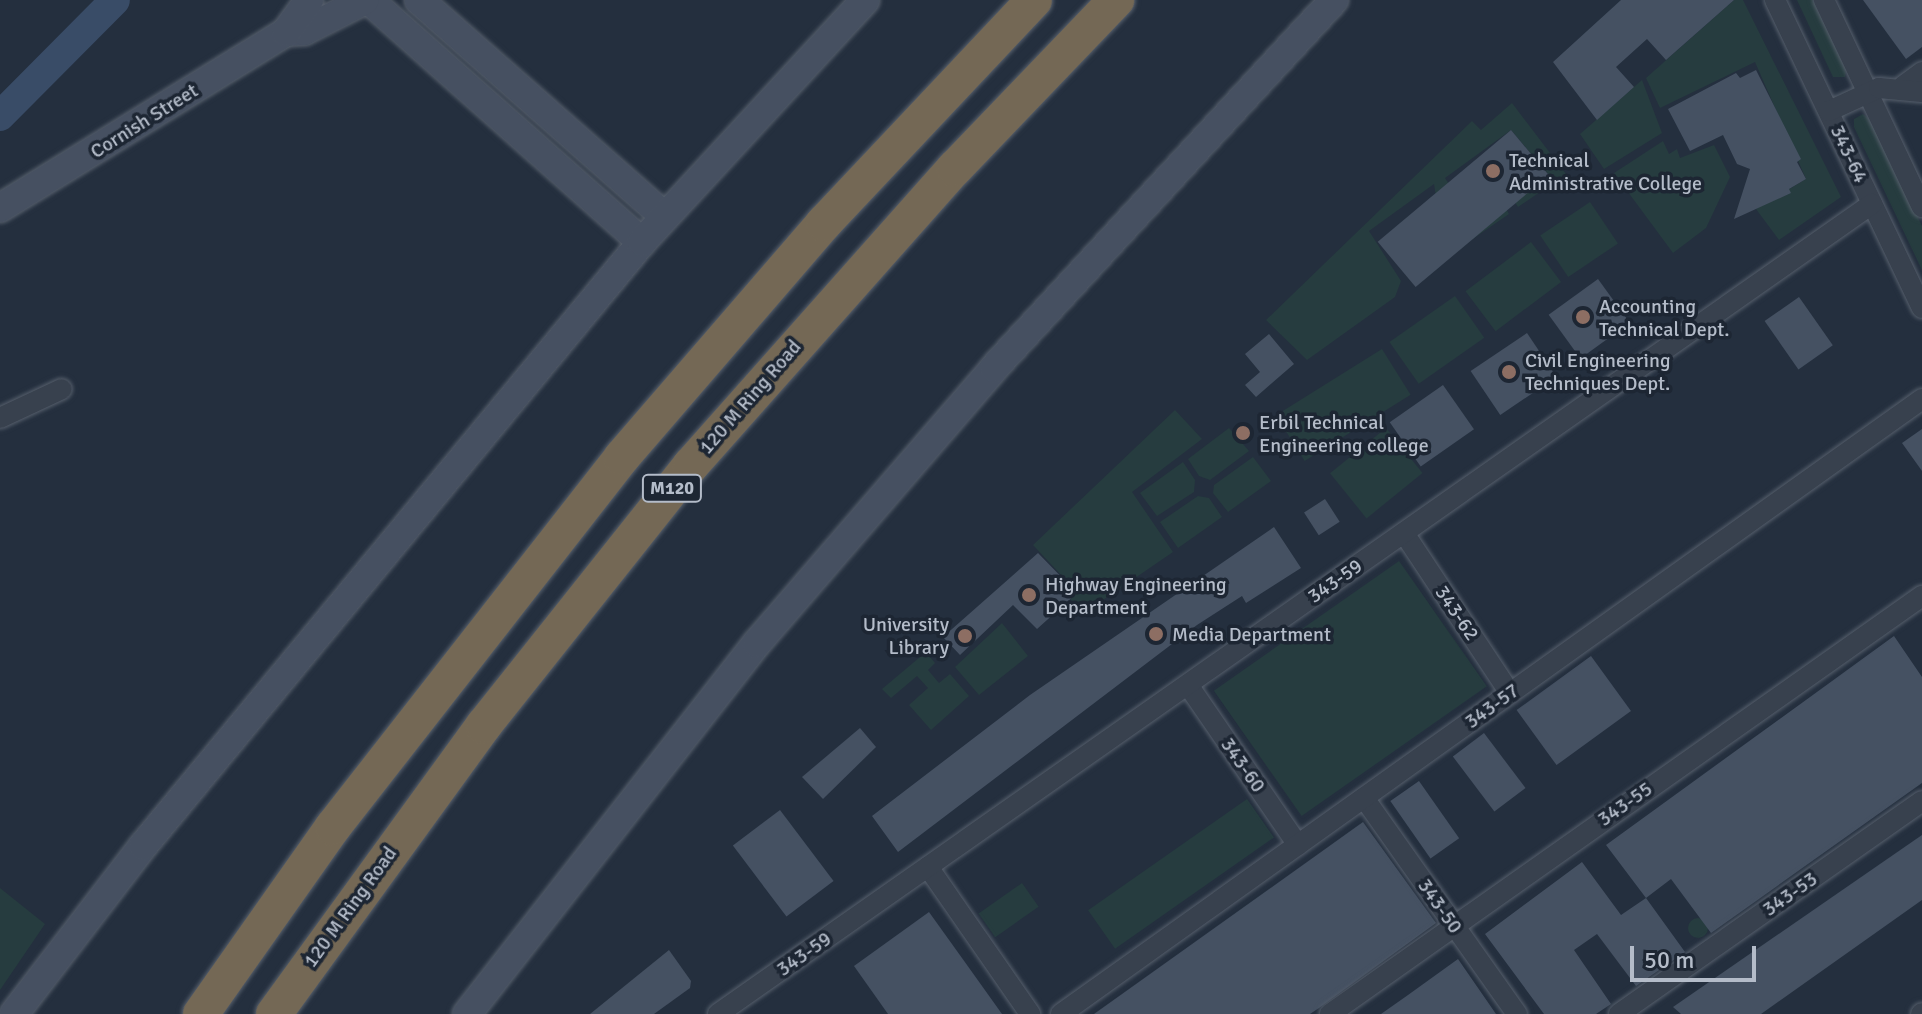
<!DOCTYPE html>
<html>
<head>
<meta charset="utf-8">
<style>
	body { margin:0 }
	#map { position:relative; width:1922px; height:1014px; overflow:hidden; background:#242f3e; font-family:Signika,sans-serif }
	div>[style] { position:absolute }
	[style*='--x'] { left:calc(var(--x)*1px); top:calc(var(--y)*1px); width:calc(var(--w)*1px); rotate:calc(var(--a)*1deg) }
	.green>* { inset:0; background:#263c3f; transform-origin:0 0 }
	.round { border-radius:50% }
	.river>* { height:30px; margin:-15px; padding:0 15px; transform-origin:15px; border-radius:15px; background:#394c67 }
	.building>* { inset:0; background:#455162; transform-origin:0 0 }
	.roads { filter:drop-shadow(0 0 2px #565f6c) drop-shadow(0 0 2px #565f6c) }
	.street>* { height:20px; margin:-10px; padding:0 10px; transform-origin:10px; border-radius:10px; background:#38414e }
	.secondary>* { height:28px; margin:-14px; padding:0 14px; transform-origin:14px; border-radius:14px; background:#465061 }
	.highway>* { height:36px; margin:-18px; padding:0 18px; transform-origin:18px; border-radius:18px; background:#746855 }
	.dots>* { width:22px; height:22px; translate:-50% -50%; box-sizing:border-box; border:4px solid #1d2633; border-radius:50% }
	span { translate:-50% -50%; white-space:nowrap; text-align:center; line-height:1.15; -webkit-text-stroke:7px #1d2633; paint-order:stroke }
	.shield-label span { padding:2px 6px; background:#1d2633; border:2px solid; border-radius:6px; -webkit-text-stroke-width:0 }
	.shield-label { font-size:18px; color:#b4bcc9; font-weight:700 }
	.street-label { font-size:20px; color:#b4bcc9 }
	.poi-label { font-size:20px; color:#b4bcc9 }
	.left { translate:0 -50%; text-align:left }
	.right { translate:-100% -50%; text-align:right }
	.scale { position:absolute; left:1630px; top:946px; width:126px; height:36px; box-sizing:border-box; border:4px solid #b4bcc9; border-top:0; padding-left:10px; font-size:24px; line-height:28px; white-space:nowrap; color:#b4bcc9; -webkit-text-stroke:6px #1d2633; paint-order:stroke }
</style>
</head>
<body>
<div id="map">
	<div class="green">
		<i style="clip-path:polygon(1734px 0,1743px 0,1841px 197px,1779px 240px,1756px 209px,1806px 179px,1755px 62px,1660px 108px,1646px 78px)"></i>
		<i style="clip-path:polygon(1797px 0,1813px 0,1846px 69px,1845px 77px,1833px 77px)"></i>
		<i style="clip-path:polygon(1642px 80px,1662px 133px,1604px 169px,1580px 134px)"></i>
		<i style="clip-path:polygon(1512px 103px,1566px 174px,1518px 207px,1514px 201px,1549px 175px,1511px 130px,1445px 178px,1477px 227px,1505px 207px,1509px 214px,1445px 258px,1434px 184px,1369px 231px,1401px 281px,1395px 297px,1307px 360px,1266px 320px,1472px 121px,1481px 130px)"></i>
		<i style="clip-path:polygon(1863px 114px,1873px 122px,1922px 226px,1922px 270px,1854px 127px,1854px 119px)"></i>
		<i style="clip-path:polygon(1663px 141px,1669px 154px,1677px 149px,1680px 158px,1714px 145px,1730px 177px,1706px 228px,1673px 253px,1614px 173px)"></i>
		<i style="left:1590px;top:202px;width:50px;height:60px;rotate:56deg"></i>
		<i style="left:1531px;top:242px;width:50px;height:82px;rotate:53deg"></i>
		<i style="left:1455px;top:296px;width:51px;height:80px;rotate:55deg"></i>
		<i style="left:1382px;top:349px;width:54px;height:125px;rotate:58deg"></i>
		<i style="clip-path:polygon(1175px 410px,1202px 439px,1132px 492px,1173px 552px,1084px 613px,1070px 599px,1077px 592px,1033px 545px)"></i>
		<i style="clip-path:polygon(1229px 428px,1249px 451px,1210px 480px,1199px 476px,1188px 459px)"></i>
		<i style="left:1386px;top:428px;width:58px;height:72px;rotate:51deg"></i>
		<i style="clip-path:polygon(1253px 457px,1271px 481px,1228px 512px,1213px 493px,1214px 485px)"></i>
		<i style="clip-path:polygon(1183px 462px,1195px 480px,1194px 492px,1157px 516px,1140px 493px)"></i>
		<i style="clip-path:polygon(1198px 496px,1209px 498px,1222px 517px,1178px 548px,1160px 522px)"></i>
		<i style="left:1399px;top:561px;width:153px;height:226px;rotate:55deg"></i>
		<i style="clip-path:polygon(1002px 623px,1028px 656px,979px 695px,955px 667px)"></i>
		<i style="clip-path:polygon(926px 652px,935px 663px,928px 670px,939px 683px,950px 674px,969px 696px,931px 730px,909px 705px,928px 688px,917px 676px,891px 698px,882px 689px)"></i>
		<i style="left:1247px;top:799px;width:47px;height:194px;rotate:55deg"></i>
		<i style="left:1022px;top:883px;width:29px;height:53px;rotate:55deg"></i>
		<i style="clip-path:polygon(0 888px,45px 924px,0 990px)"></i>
		<i class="round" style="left:1688px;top:918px;width:20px;height:20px"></i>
	</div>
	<div class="river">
		<i style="--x:0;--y:116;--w:163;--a:-45.2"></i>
	</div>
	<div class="building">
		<i style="clip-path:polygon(1621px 0,1734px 0,1666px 60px,1647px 39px,1616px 67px,1634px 87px,1597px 120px,1553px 62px)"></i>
		<i style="clip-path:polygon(1863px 0,1922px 0,1922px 47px,1906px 59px)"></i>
		<i style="clip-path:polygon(1756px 70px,1801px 159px,1797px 162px,1806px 179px,1789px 189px,1791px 193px,1734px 219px,1750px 169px,1737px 164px,1723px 135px,1690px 151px,1668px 109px,1736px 73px,1740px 78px)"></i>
		<i style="left:1511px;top:130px;width:59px;height:174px;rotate:50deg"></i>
		<i style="left:1598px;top:279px;width:54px;height:61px;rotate:54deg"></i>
		<i style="left:1799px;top:297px;width:59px;height:42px;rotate:55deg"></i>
		<i style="left:1527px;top:333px;width:53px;height:68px;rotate:56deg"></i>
		<i style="clip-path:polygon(1269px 334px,1294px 364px,1256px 397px,1245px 385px,1260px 372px,1245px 354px)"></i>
		<i style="left:1443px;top:385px;width:54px;height:65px;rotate:55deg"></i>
		<i style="clip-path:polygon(1922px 429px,1922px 471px,1902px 443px)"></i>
		<i style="left:1325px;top:499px;width:27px;height:25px;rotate:57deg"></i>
		<i style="clip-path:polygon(1274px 527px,1301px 568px,1246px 603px,1242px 596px,1197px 625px,898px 852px,872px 816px,1030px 695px)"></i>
		<i style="clip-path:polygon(1038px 553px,1077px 593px,1037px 629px,1013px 605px,960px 655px,943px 637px)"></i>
		<i style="clip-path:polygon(1894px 636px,1922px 677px,1922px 783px,1711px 933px,1671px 879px,1646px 898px,1606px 845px)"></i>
		<i style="left:1591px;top:656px;width:68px;height:92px;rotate:54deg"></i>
		<i style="clip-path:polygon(860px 728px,876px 747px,823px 799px,802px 777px)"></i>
		<i style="left:1484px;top:733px;width:69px;height:39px;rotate:53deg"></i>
		<i style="left:1419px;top:781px;width:70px;height:35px;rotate:55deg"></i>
		<i style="left:780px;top:810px;width:89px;height:59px;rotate:53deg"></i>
		<i style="clip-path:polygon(1363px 822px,1436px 923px,1319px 1008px,1310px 1014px,1094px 1014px)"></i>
		<i style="clip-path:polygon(1922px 835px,1922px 900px,1761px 1014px,1681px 1014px,1673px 1007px)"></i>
		<i style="clip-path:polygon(1582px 862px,1621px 915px,1646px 898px,1685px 952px,1636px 986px,1597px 934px,1574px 950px,1611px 1004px,1596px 1014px,1544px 1014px,1485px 934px)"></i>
		<i style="clip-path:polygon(929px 912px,967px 965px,1002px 1014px,888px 1014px,854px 966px)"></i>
		<i style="clip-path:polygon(669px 950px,691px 981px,690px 988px,654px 1014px,590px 1014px)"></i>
		<i style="clip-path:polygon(1458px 959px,1496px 1014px,1381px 1014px,1408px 995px)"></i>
	</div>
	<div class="roads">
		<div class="street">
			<i style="--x:1775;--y:0;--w:341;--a:64.5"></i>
			<i style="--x:1824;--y:0;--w:229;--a:64.7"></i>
			<i style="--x:1903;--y:86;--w:24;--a:-36"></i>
			<i style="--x:1829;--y:111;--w:55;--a:-24.7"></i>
			<i style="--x:1879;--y:88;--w:43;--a:5.3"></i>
			<i style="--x:0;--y:418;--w:68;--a:-25.1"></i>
			<i style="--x:1404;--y:533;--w:192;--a:56.5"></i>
			<i style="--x:1188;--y:685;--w:194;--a:55.5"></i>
			<i style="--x:1364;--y:798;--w:265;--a:54.7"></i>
			<i style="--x:928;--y:867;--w:179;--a:55.2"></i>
			<i style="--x:718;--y:1014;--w:1410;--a:-35.07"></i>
			<i style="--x:1061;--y:1014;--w:1058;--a:-35.54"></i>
			<i style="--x:1330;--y:1014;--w:725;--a:-35.23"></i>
			<i style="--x:1619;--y:1014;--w:370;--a:-35.1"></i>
			<i style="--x:1921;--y:1014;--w:1;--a:-45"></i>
		</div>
		<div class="secondary">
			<i style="--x:369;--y:0;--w:365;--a:41.6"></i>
			<i style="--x:419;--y:0;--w:327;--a:41.4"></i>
			<i style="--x:286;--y:32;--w:18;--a:-3"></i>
			<i style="--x:304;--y:31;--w:68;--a:-26.9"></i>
			<i style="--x:0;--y:208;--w:336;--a:-31.6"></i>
			<i style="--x:286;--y:32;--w:39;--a:-54"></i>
			<i style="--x:14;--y:1014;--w:212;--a:-52.5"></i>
			<i style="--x:143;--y:846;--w:783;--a:-50.44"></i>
			<i style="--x:642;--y:242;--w:329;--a:-47.3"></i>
			<i style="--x:467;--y:1014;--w:471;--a:-52"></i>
			<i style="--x:757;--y:643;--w:363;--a:-49.2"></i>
			<i style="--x:994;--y:368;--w:501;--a:-47.26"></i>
		</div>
		<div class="highway">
			<i style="--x:201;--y:1014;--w:229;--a:-54.8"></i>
			<i style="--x:333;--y:827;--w:469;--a:-52"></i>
			<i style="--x:622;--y:457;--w:309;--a:-49.2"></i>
			<i style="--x:824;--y:223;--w:306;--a:-46.7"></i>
			<i style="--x:274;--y:1014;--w:357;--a:-54"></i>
			<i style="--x:484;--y:725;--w:332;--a:-51.5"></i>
			<i style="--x:691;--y:465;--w:397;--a:-48.4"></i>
			<i style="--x:955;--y:168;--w:233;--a:-46.2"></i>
		</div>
	</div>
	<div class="dots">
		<i style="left:1493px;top:171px;background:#8d6e63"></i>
		<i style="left:1583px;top:317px;background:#8d6e63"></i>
		<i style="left:1509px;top:372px;background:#8d6e63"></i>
		<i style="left:1243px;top:433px;background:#8d6e63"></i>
		<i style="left:1029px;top:595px;background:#8d6e63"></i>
		<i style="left:1156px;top:634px;background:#8d6e63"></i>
		<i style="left:965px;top:636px;background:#8d6e63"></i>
	</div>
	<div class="shield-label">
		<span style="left:672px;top:488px">M120</span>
	</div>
	<div class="street-label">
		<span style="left:144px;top:121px;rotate:-32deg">Cornish Street</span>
		<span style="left:1849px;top:154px;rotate:65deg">343-64</span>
		<span style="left:750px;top:397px;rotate:-49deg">120 M Ring Road</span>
		<span style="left:1335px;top:581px;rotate:-35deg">343-59</span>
		<span style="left:1457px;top:613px;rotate:56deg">343-62</span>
		<span style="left:1492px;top:706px;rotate:-36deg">343-57</span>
		<span style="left:1243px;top:765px;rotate:55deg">343-60</span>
		<span style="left:1625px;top:804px;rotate:-35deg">343-55</span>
		<span style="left:1790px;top:894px;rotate:-35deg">343-53</span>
		<span style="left:1440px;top:906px;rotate:55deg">343-50</span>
		<span style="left:350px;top:907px;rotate:-54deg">120 M Ring Road</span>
		<span style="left:804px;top:954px;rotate:-35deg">343-59</span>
	</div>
	<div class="poi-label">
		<span class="left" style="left:1509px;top:172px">Technical<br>Administrative College</span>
		<span class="left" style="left:1599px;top:318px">Accounting<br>Technical Dept.</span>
		<span class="left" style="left:1525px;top:372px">Civil Engineering<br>Techniques Dept.</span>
		<span class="left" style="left:1259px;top:434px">Erbil Technical<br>Engineering college</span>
		<span class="left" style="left:1045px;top:596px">Highway Engineering<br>Department</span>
		<span class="right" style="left:949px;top:636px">University<br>Library</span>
		<span class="left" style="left:1172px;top:634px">Media Department</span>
	</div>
	<div class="scale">50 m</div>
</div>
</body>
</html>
